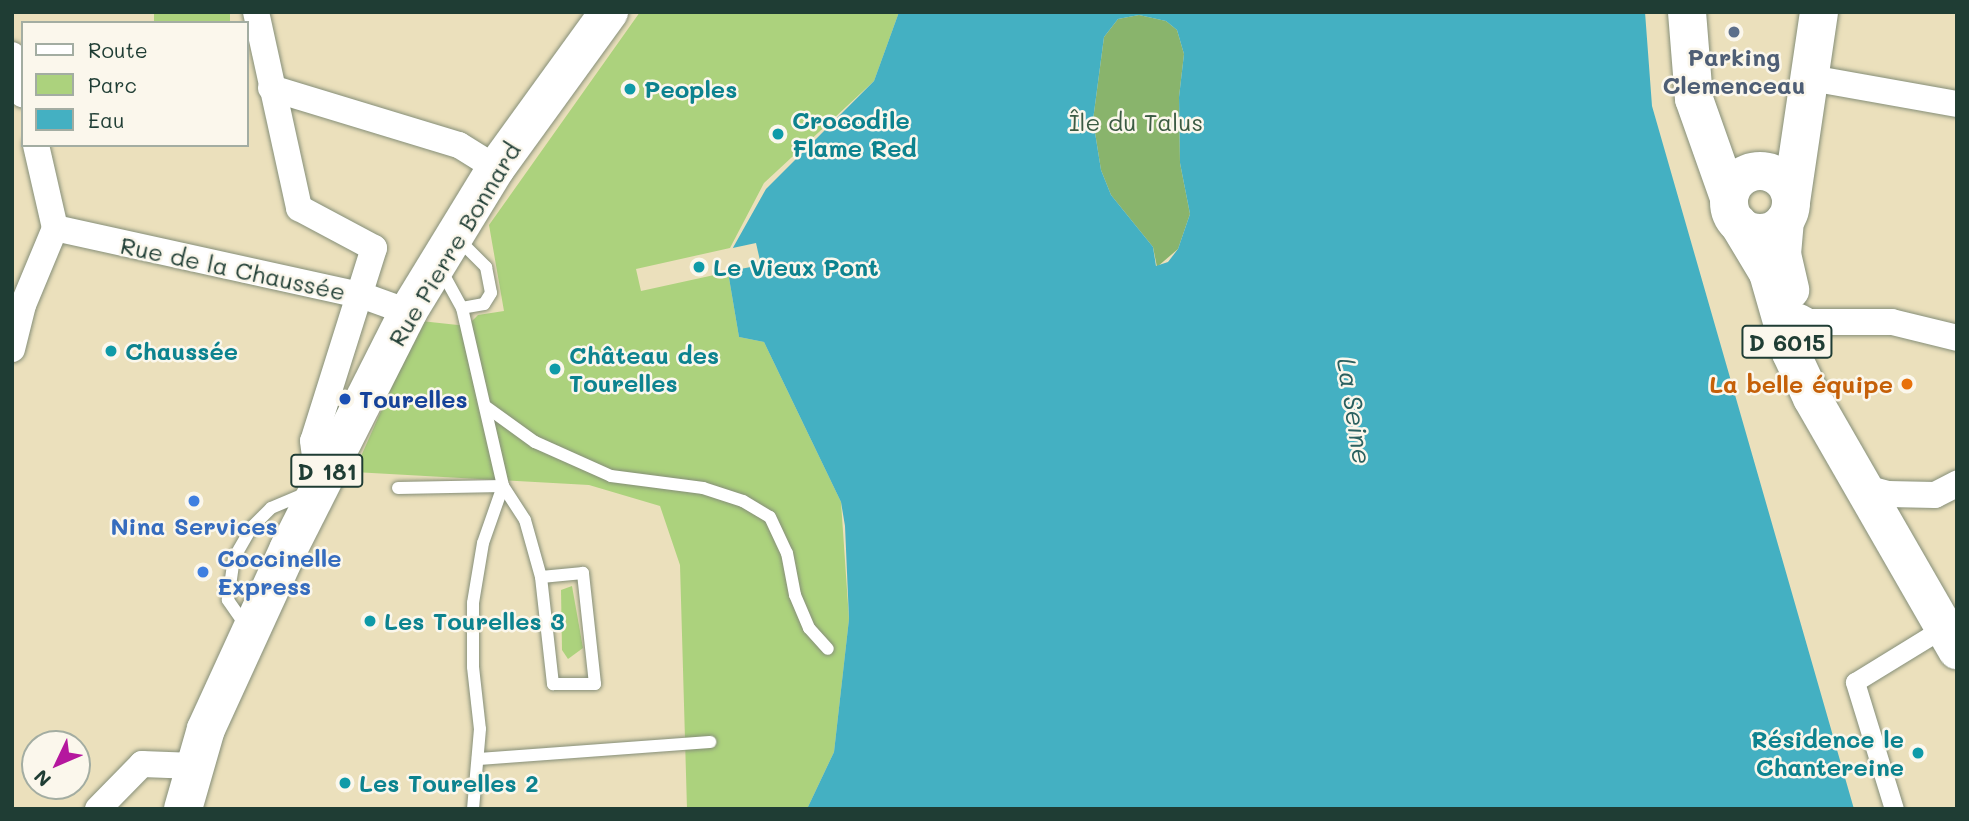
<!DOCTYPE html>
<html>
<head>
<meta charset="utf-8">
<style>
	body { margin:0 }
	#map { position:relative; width:1969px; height:821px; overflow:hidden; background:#ebe0bc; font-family:Mali,sans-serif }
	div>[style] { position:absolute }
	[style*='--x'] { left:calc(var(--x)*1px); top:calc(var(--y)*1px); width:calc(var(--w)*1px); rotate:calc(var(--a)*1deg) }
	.green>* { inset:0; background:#acd27d; transform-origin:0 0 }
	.forest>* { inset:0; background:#89b46c }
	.water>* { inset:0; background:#44b0c2 }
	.pier>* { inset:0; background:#ebe0bc }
	.roads { filter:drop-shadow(0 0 2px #858e78) drop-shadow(0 0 2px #858e78) }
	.service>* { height:12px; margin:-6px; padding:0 6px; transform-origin:6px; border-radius:6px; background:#fff }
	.pedestrian>* { height:19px; margin:-9.5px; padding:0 9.5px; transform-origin:9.5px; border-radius:9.5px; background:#fff }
	.minor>* { height:26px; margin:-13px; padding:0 13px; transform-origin:13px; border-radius:13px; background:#fff }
	.primary>* { height:38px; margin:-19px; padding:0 19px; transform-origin:19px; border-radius:19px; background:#fff }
	.primary>.ring { margin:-19px; padding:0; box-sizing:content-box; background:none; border:38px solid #fff; border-radius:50% }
	.dots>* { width:19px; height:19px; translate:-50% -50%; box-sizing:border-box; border:4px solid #fbf7ec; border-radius:50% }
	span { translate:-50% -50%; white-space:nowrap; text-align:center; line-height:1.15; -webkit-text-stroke:5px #fbf7ec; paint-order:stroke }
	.shield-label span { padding:2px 5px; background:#fbf7ec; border:2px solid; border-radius:5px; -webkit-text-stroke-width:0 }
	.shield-label { font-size:23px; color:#1f3d34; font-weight:700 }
	.service-label { font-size:24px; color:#4e5e75; font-weight:700 }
	.culture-label { font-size:24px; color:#0d838f; font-weight:700 }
	.left { translate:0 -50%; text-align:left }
	.right { translate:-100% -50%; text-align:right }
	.park-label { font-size:24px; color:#3b5b43 }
	.street-label { font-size:24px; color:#1f3d34 }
	.food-label { font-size:24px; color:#c56008; font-weight:700 }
	.transit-label { font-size:24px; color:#164399; font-weight:700 }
	.shop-label { font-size:24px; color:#366cbe; font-weight:700 }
	.water-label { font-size:26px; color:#2a605f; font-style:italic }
	.frame { position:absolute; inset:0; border:14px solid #1f3d34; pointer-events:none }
	.legend { position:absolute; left:21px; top:21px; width:228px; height:126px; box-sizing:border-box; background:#fbf7ec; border:2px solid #a3ada2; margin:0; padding:9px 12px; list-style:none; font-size:21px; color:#1f3d34 }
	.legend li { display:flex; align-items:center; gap:14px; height:35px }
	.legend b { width:35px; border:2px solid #a3ada2 }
	.north { position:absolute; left:21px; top:730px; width:70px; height:70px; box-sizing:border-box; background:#fbf7ec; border:2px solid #a3ada2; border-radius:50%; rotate:226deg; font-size:19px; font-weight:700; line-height:28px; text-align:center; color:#1f3d34 }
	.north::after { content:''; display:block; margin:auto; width:24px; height:32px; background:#b5179e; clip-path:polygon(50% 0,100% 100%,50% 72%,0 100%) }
</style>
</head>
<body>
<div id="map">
	<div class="green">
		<i style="left:154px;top:12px;width:76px;height:11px"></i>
		<i style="clip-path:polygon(640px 12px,899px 12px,874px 81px,764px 183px,730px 248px,636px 269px,641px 291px,728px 272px,739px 337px,764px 342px,841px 502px,849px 619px,834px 752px,807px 809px,687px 809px,680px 565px,660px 506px,589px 485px,354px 472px,421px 321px,467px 326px,478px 315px,504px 311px,489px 225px)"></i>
		<i style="clip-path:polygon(572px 586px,583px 648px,568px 659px,562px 650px,561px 590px)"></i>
	</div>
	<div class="forest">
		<i style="clip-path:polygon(1139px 15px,1166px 21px,1177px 30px,1184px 54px,1179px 97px,1180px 163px,1190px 214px,1178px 249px,1157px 267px,1153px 247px,1111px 195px,1101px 170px,1093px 120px,1104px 37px,1118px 19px)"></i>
	</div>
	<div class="water">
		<i style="clip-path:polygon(evenodd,899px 12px,1645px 12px,1652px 106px,1854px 809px,807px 809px,834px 752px,849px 619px,845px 526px,841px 502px,764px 342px,739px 337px,728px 272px,730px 253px,766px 189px,874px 81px,899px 12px,1139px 15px,1166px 21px,1177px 30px,1184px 54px,1179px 97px,1180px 163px,1190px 214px,1178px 249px,1168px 262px,1156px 266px,1153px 247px,1111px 195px,1101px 170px,1093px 120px,1104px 37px,1118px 19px,1139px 15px)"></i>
	</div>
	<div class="pier">
		<i style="clip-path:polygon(756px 243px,761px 265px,725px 272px,728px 249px)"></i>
	</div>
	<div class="roads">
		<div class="service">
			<i style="--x:458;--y:239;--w:40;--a:45"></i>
			<i style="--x:486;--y:267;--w:26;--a:79"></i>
			<i style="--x:491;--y:293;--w:13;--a:122"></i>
			<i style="--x:484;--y:304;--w:22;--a:170"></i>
			<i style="--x:440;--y:268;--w:46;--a:61.2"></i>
			<i style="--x:462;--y:308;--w:183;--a:77"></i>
			<i style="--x:503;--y:486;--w:60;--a:109.3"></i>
			<i style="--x:483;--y:543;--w:61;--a:99.5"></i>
			<i style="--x:473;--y:603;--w:64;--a:90"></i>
			<i style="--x:473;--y:667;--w:62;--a:83.6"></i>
			<i style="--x:480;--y:729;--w:80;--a:95"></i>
			<i style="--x:485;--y:406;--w:62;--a:35.8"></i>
			<i style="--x:535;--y:442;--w:83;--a:24.1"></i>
			<i style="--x:611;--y:476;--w:93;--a:7.4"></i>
			<i style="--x:703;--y:488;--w:42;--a:18"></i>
			<i style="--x:743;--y:501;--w:31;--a:31"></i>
			<i style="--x:770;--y:517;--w:40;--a:65"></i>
			<i style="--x:787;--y:553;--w:43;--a:79.2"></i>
			<i style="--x:795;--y:595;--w:36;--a:67"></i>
			<i style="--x:809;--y:628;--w:28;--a:48"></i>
			<i style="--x:398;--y:488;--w:105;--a:-1.1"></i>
			<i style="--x:503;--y:486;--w:40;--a:57.1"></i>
			<i style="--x:525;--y:520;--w:59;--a:74.3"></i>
			<i style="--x:541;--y:577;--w:108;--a:83.6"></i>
			<i style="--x:553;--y:684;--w:42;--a:0"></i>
			<i style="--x:595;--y:684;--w:112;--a:-96.2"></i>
			<i style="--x:583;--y:573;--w:42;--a:174.6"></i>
			<i style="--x:246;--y:626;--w:32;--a:-125"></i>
			<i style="--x:228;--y:600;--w:42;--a:-81.9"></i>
			<i style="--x:234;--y:558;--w:36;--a:-60"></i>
			<i style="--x:252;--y:527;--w:27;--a:-45"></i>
			<i style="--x:271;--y:508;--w:38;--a:-23"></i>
			<i style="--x:478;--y:759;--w:233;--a:-4.2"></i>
		</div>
		<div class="pedestrian">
			<i style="--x:1894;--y:809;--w:133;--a:-107.1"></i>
			<i style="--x:1855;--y:682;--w:103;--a:-31.5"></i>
		</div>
		<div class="minor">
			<i style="--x:256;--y:12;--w:201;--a:77.6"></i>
			<i style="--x:299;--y:208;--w:85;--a:28.1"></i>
			<i style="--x:374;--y:248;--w:202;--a:107.5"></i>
			<i style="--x:313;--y:441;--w:46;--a:82.6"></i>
			<i style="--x:12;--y:55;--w:41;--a:74.6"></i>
			<i style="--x:1811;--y:78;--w:148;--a:10.1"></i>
			<i style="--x:271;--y:88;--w:196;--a:16.9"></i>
			<i style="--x:459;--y:145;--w:44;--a:31.9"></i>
			<i style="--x:55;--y:228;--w:313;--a:12.4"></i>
			<i style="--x:361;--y:295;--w:50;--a:19.9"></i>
			<i style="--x:1800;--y:317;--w:10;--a:29"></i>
			<i style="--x:1809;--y:322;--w:83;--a:0"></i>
			<i style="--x:1892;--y:322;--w:67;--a:13.8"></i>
			<i style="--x:12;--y:349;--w:45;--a:-76"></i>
			<i style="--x:23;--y:305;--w:83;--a:-67.4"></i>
			<i style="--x:55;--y:228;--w:85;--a:-102.9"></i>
			<i style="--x:1862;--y:487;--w:27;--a:15"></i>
			<i style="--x:1888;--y:494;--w:47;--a:1.2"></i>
			<i style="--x:1935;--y:495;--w:25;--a:-27"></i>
			<i style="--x:98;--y:809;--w:63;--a:-45.6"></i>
			<i style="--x:142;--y:764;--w:53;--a:2.2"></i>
		</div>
		<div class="primary">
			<i style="--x:1687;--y:12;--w:87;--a:85.4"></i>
			<i style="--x:1694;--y:99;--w:105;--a:70.5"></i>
			<i class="ring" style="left:1729px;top:171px;width:24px;height:24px"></i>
			<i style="--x:1791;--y:202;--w:192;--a:-81.6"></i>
			<i style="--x:1785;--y:220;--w:34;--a:95"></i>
			<i style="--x:1782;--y:254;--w:37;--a:77"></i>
			<i style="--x:1738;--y:223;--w:58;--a:59"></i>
			<i style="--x:1768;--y:273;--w:83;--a:74"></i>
			<i style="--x:1791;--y:353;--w:50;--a:65"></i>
			<i style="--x:1812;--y:398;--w:291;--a:60.1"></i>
			<i style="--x:183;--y:809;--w:83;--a:-74"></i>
			<i style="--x:206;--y:729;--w:199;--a:-65.4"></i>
			<i style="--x:289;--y:548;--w:264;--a:-63.2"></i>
			<i style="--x:408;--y:312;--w:169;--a:-58.6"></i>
			<i style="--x:496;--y:168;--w:193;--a:-54.1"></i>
		</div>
	</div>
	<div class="dots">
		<i style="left:1734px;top:32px;background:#5c6f8a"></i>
		<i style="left:630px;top:89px;background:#0f9aa8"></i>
		<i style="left:778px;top:134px;background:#0f9aa8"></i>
		<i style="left:699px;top:267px;background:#0f9aa8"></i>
		<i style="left:111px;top:351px;background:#0f9aa8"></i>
		<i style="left:555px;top:369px;background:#0f9aa8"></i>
		<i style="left:1907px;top:384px;background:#e8710a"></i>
		<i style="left:345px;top:399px;background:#1a4fb4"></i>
		<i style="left:194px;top:501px;background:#3f7fe0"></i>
		<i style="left:203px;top:572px;background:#3f7fe0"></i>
		<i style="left:370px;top:621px;background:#0f9aa8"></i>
		<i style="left:1918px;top:753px;background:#0f9aa8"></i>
		<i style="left:345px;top:783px;background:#0f9aa8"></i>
	</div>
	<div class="shield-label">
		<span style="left:1787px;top:342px">D 6015</span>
		<span style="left:327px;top:471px">D 181</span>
	</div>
	<div class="service-label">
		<span style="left:1734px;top:71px">Parking<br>Clemenceau</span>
	</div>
	<div class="culture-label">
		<span class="left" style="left:644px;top:89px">Peoples</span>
		<span class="left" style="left:792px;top:134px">Crocodile<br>Flame Red</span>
		<span class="left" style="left:713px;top:267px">Le Vieux Pont</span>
		<span class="left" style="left:125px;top:351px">Chaussée</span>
		<span class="left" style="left:569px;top:369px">Château des<br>Tourelles</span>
		<span class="left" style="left:384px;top:621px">Les Tourelles 3</span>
		<span class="right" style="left:1904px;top:753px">Résidence le<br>Chantereine</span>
		<span class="left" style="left:359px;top:783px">Les Tourelles 2</span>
	</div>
	<div class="park-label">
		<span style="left:1136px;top:122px">Île du Talus</span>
	</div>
	<div class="street-label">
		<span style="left:454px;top:244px;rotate:-59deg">Rue Pierre Bonnard</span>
		<span style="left:233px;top:268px;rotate:12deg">Rue de la Chaussée</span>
	</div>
	<div class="food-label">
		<span class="right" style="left:1893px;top:384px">La belle équipe</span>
	</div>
	<div class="transit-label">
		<span class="left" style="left:359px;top:399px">Tourelles</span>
	</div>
	<div class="shop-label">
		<span style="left:194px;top:526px">Nina Services</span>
		<span class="left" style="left:217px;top:572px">Coccinelle<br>Express</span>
	</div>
	<div class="water-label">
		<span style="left:1354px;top:411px;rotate:81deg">La Seine</span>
	</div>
	<div class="frame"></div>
	<ul class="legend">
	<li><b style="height:9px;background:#fff"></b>Route</li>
	<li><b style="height:19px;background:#acd27d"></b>Parc</li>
	<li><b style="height:19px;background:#44b0c2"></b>Eau</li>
	</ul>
	<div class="north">N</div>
</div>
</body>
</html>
